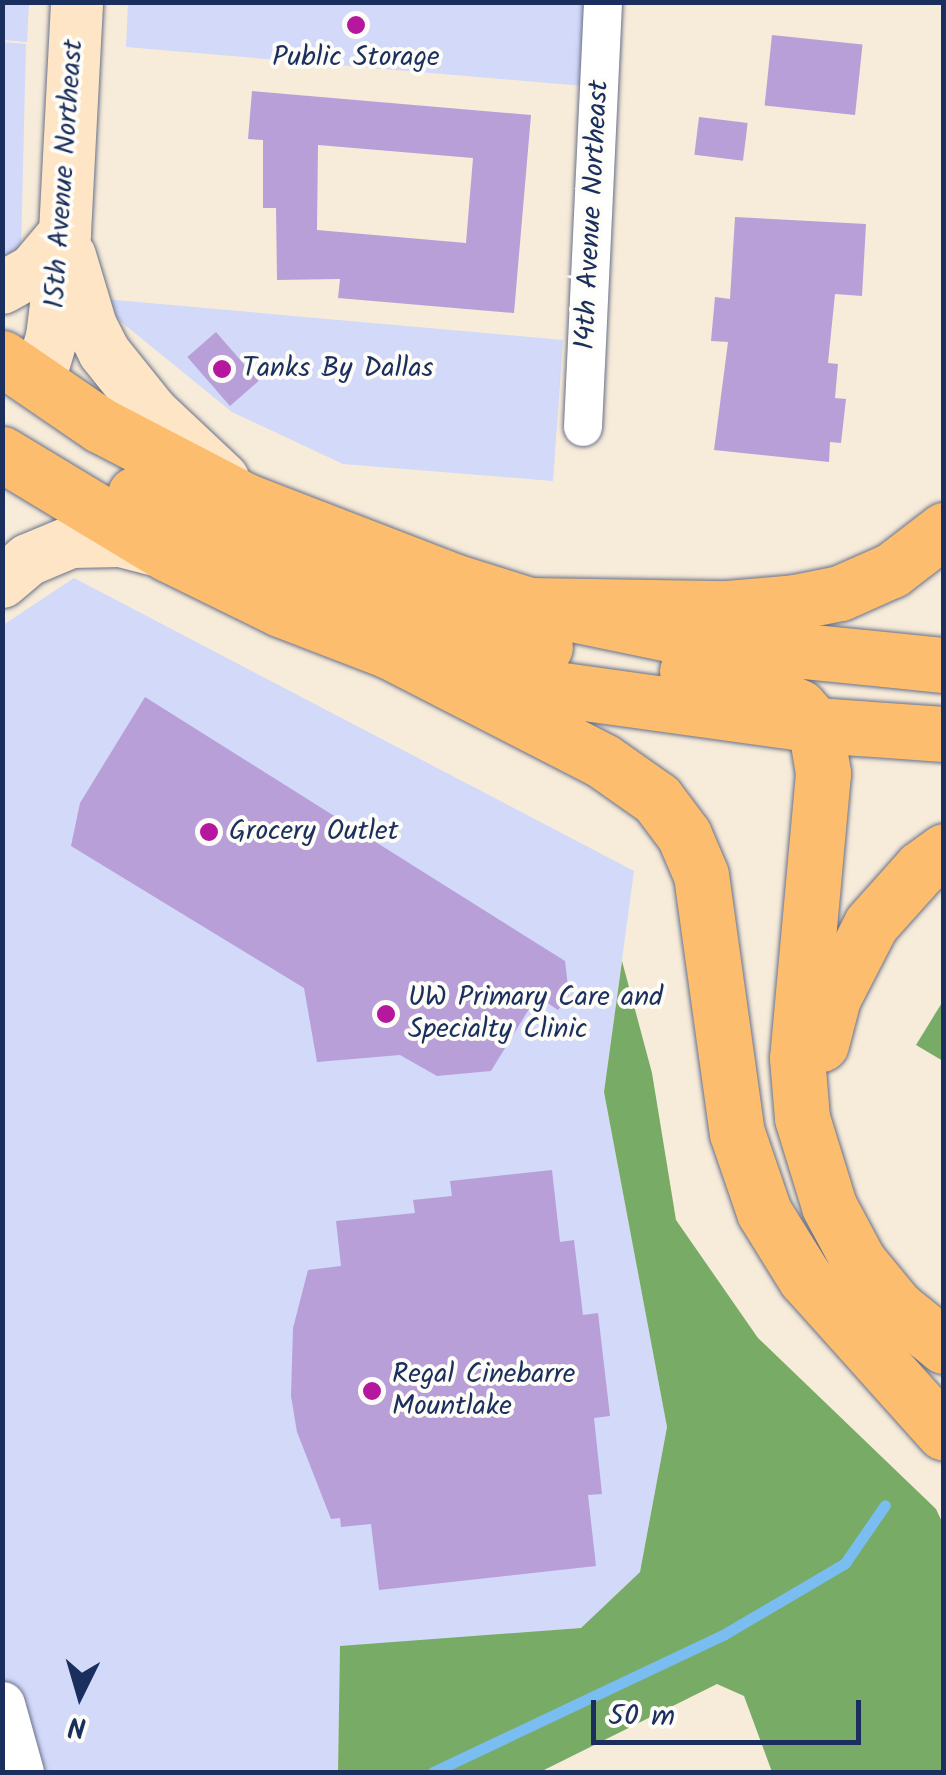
<!DOCTYPE html>
<html>
<head>
<meta charset="utf-8">
<style>
	body { margin:0 }
	#map { position:relative; width:946px; height:1775px; overflow:hidden; background:#f7ebd9; font-family:Kalam,sans-serif }
	div>[style] { position:absolute }
	[style*='--x'] { left:calc(var(--x)*1px); top:calc(var(--y)*1px); width:calc(var(--w)*1px); rotate:calc(var(--a)*1deg) }
	.built>* { inset:0; background:#d2d9f9 }
	.forest>* { inset:0; background:#78ab66 }
	.stream>* { height:11px; margin:-5.5px; padding:0 5.5px; transform-origin:5.5px; border-radius:5.5px; background:#7abdf0 }
	.building>* { inset:0; background:#b99fd8; transform-origin:0 0 }
	.roads { filter:drop-shadow(0 0 2px #687189) drop-shadow(0 0 2px #687189) }
	.minor>* { height:38px; margin:-19px; padding:0 19px; transform-origin:19px; border-radius:19px; background:#fff }
	.tertiary>* { height:45px; margin:-22.5px; padding:0 22.5px; transform-origin:22.5px; border-radius:22.5px; background:#fff }
	.secondary>* { height:52px; margin:-26px; padding:0 26px; transform-origin:26px; border-radius:26px; background:#fee5c5 }
	.primary>* { height:55px; margin:-27.5px; padding:0 27.5px; transform-origin:27.5px; border-radius:27.5px; background:#fcbd6f }
	.motorway>* { height:55px; margin:-27.5px; padding:0 27.5px; transform-origin:27.5px; border-radius:27.5px; background:#fcbd6f }
	.dots>* { width:28px; height:28px; translate:-50% -50%; box-sizing:border-box; border:5px solid #fdfcf7; border-radius:50% }
	span { translate:-50% -50%; white-space:nowrap; text-align:center; line-height:1.15; -webkit-text-stroke:8px #fdfcf7; paint-order:stroke }
	.poi-label { font-size:28px; color:#1b2f5e }
	.left { translate:0 -50%; text-align:left }
	.street-label { font-size:28px; color:#1b2f5e }
	.frame { position:absolute; inset:0; border:5px solid #1b2f5e; pointer-events:none }
	.north { position:absolute; left:30px; top:1645px; width:100px; height:100px; -webkit-text-stroke:8px #fdfcf7; paint-order:stroke; rotate:185deg; font-size:28px; font-weight:700; line-height:40px; text-align:center; color:#1b2f5e }
	.north::after { content:''; display:block; margin:auto; width:35px; height:45px; background:#1b2f5e; clip-path:polygon(50% 0,100% 100%,50% 72%,0 100%) }
	.scale { position:absolute; left:591px; top:1700px; width:270px; height:45px; box-sizing:border-box; border:5px solid #1b2f5e; border-top:0; padding-left:12px; font-size:30px; line-height:35px; white-space:nowrap; color:#1b2f5e; -webkit-text-stroke:8px #fdfcf7; paint-order:stroke }
</style>
</head>
<body>
<div id="map">
	<div class="built">
		<i style="clip-path:polygon(2px 3px,29px 3px,27px 42px,3px 40px)"></i>
		<i style="clip-path:polygon(128px 3px,585px 3px,584px 86px,126px 47px)"></i>
		<i style="clip-path:polygon(3px 42px,26px 44px,21px 248px,3px 272px)"></i>
		<i style="clip-path:polygon(104px 299px,563px 340px,553px 481px,343px 464px,232px 412px,120px 321px)"></i>
		<i style="clip-path:polygon(74px 578px,634px 871px,604px 1092px,667px 1427px,640px 1572px,581px 1628px,340px 1649px,338px 1772px,3px 1772px,3px 625px)"></i>
	</div>
	<div class="forest">
		<i style="clip-path:polygon(622px 961px,652px 1073px,676px 1220px,758px 1338px,936px 1509px,943px 1524px,943px 1772px,772px 1772px,744px 1696px,717px 1684px,540px 1772px,338px 1772px,340px 1646px,581px 1628px,640px 1572px,667px 1427px,604px 1092px)"></i>
		<i style="clip-path:polygon(943px 1001px,943px 1061px,916px 1045px)"></i>
	</div>
	<div class="stream">
		<i style="--x:433;--y:1772;--w:321;--a:-25.3"></i>
		<i style="--x:723;--y:1635;--w:142;--a:-30.5"></i>
		<i style="--x:845;--y:1563;--w:70;--a:-55.4"></i>
	</div>
	<div class="building">
		<i style="left:772px;top:35px;width:91px;height:71px;rotate:6deg"></i>
		<i style="clip-path:polygon(evenodd,252px 91px,531px 115px,514px 313px,338px 298px,340px 279px,277px 280px,276px 208px,263px 208px,263px 140px,248px 139px,252px 91px,318px 145px,473px 158px,466px 243px,317px 230px,318px 145px)"></i>
		<i style="left:699px;top:117px;width:49px;height:38px;rotate:7deg"></i>
		<i style="clip-path:polygon(735px 217px,866px 224px,862px 296px,835px 294px,828px 363px,838px 364px,835px 398px,846px 399px,841px 443px,830px 442px,829px 462px,714px 450px,728px 342px,711px 341px,715px 297px,730px 299px)"></i>
		<i style="left:216px;top:332px;width:65px;height:38px;rotate:49deg"></i>
		<i style="clip-path:polygon(145px 697px,565px 961px,569px 995px,558px 1010px,537px 996px,491px 1071px,437px 1076px,400px 1055px,317px 1062px,304px 988px,71px 846px,80px 803px)"></i>
		<i style="clip-path:polygon(552px 1170px,560px 1242px,574px 1240px,583px 1315px,598px 1313px,610px 1416px,594px 1418px,602px 1494px,588px 1495px,596px 1566px,379px 1590px,371px 1524px,341px 1527px,340px 1518px,331px 1519px,297px 1432px,291px 1396px,293px 1328px,308px 1270px,341px 1266px,336px 1221px,415px 1213px,413px 1200px,452px 1196px,450px 1181px)"></i>
	</div>
	<div class="roads">
		<div class="minor">
			<i style="--x:583;--y:427;--w:425;--a:-87.3"></i>
		</div>
		<div class="tertiary">
			<i style="--x:2;--y:1704;--w:71;--a:74.4"></i>
		</div>
		<div class="secondary">
			<i style="--x:70;--y:256;--w:73;--a:73.3"></i>
			<i style="--x:91;--y:326;--w:29;--a:63"></i>
			<i style="--x:104;--y:352;--w:77;--a:51.3"></i>
			<i style="--x:152;--y:412;--w:98;--a:43.3"></i>
			<i style="--x:2;--y:288;--w:35;--a:-29"></i>
			<i style="--x:33;--y:271;--w:50;--a:-49.9"></i>
			<i style="--x:38;--y:384;--w:49;--a:-73.4"></i>
			<i style="--x:52;--y:337;--w:105;--a:-82.9"></i>
			<i style="--x:65;--y:233;--w:231;--a:-87"></i>
			<i style="--x:2;--y:582;--w:34;--a:-40"></i>
			<i style="--x:28;--y:560;--w:47;--a:-22.7"></i>
			<i style="--x:71;--y:542;--w:50;--a:-1.1"></i>
			<i style="--x:121;--y:541;--w:43;--a:14.7"></i>
		</div>
		<div class="primary">
			<i style="--x:2;--y:358;--w:119;--a:34.4"></i>
			<i style="--x:100;--y:425;--w:165;--a:27.5"></i>
			<i style="--x:246;--y:501;--w:222;--a:21.1"></i>
			<i style="--x:453;--y:581;--w:80;--a:17.5"></i>
			<i style="--x:529;--y:605;--w:178;--a:11.7"></i>
			<i style="--x:703;--y:641;--w:242;--a:5.7"></i>
			<i style="--x:2;--y:454;--w:194;--a:31.1"></i>
			<i style="--x:168;--y:554;--w:125;--a:26.2"></i>
			<i style="--x:280;--y:609;--w:117;--a:21.1"></i>
			<i style="--x:389;--y:651;--w:171;--a:12.8"></i>
			<i style="--x:556;--y:689;--w:261;--a:7.9"></i>
			<i style="--x:815;--y:725;--w:129;--a:4"></i>
			<i style="--x:135;--y:494;--w:156;--a:25.1"></i>
			<i style="--x:276;--y:560;--w:130;--a:21.6"></i>
			<i style="--x:397;--y:608;--w:153;--a:14.8"></i>
		</div>
		<div class="motorway">
			<i style="--x:529;--y:605;--w:199;--a:0.9"></i>
			<i style="--x:728;--y:608;--w:67;--a:-5.1"></i>
			<i style="--x:795;--y:602;--w:46;--a:-11.3"></i>
			<i style="--x:840;--y:593;--w:57;--a:-23.9"></i>
			<i style="--x:892;--y:570;--w:66;--a:-37.6"></i>
			<i style="--x:389;--y:651;--w:241;--a:27.2"></i>
			<i style="--x:603;--y:761;--w:66;--a:35.1"></i>
			<i style="--x:657;--y:799;--w:45;--a:53.1"></i>
			<i style="--x:684;--y:835;--w:43;--a:67"></i>
			<i style="--x:701;--y:875;--w:260;--a:82.1"></i>
			<i style="--x:737;--y:1133;--w:83;--a:71.1"></i>
			<i style="--x:764;--y:1212;--w:78;--a:58.2"></i>
			<i style="--x:805;--y:1278;--w:208;--a:48.1"></i>
			<i style="--x:687;--y:671;--w:29;--a:35"></i>
			<i style="--x:711;--y:688;--w:67;--a:7.8"></i>
			<i style="--x:777;--y:697;--w:24;--a:24"></i>
			<i style="--x:799;--y:707;--w:24;--a:48"></i>
			<i style="--x:815;--y:725;--w:49;--a:80.5"></i>
			<i style="--x:823;--y:773;--w:286;--a:95.2"></i>
			<i style="--x:797;--y:1058;--w:60;--a:85.2"></i>
			<i style="--x:802;--y:1118;--w:92;--a:72.9"></i>
			<i style="--x:829;--y:1206;--w:64;--a:61.8"></i>
			<i style="--x:859;--y:1262;--w:58;--a:50.6"></i>
			<i style="--x:896;--y:1307;--w:62;--a:39.1"></i>
			<i style="--x:821;--y:1044;--w:48;--a:-75.4"></i>
			<i style="--x:833;--y:998;--w:83;--a:-62.8"></i>
			<i style="--x:871;--y:924;--w:75;--a:-48.2"></i>
			<i style="--x:921;--y:868;--w:29;--a:-36"></i>
		</div>
	</div>
	<div class="dots">
		<i style="left:356px;top:25px;background:#b5179e"></i>
		<i style="left:222px;top:369px;background:#b5179e"></i>
		<i style="left:209px;top:832px;background:#b5179e"></i>
		<i style="left:386px;top:1014px;background:#b5179e"></i>
		<i style="left:372px;top:1391px;background:#b5179e"></i>
	</div>
	<div class="poi-label">
		<span style="left:356px;top:58px">Public Storage</span>
		<span class="left" style="left:242px;top:369px">Tanks By Dallas</span>
		<span class="left" style="left:229px;top:832px">Grocery Outlet</span>
		<span class="left" style="left:408px;top:1014px">UW Primary Care and<br>Specialty Clinic</span>
		<span class="left" style="left:392px;top:1391px">Regal Cinebarre<br>Mountlake</span>
	</div>
	<div class="street-label">
		<span style="left:65px;top:174px;rotate:-86deg">15th Avenue Northeast</span>
		<span style="left:593px;top:215px;rotate:-87deg">14th Avenue Northeast</span>
	</div>
	<div class="frame"></div>
	<div class="north">N</div>
	<div class="scale">50 m</div>
</div>
</body>
</html>
